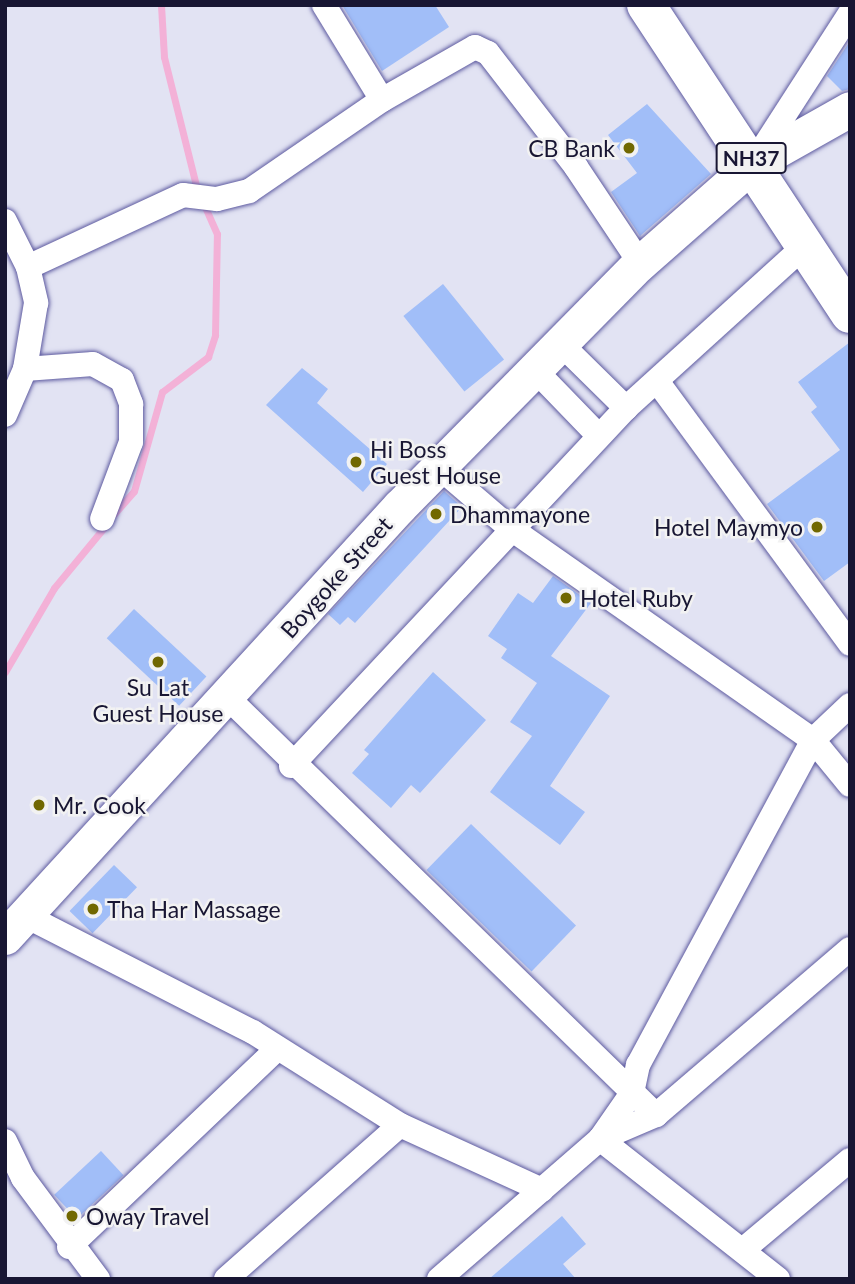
<!DOCTYPE html>
<html>
<head>
<meta charset="utf-8">
<style>
	body { margin:0 }
	#map { position:relative; width:855px; height:1284px; overflow:hidden; background:#e2e3f3; font-family:Lato,sans-serif }
	div>[style] { position:absolute }
	[style*='--x'] { left:calc(var(--x)*1px); top:calc(var(--y)*1px); width:calc(var(--w)*1px); rotate:calc(var(--a)*1deg) }
	.stream>* { height:7px; margin:-3.5px; padding:0 3.5px; transform-origin:3.5px; border-radius:3.5px; background:#f3b1d7 }
	.building>* { inset:0; background:#a1bef8; transform-origin:0 0 }
	.roads { filter:drop-shadow(0 0 2px #5d5aa0) drop-shadow(0 0 2px #5d5aa0) }
	.street>* { height:24px; margin:-12px; padding:0 12px; transform-origin:12px; border-radius:12px; background:#fff }
	.secondary>* { height:35px; margin:-17.5px; padding:0 17.5px; transform-origin:17.5px; border-radius:17.5px; background:#fff }
	.highway>* { height:38px; margin:-19px; padding:0 19px; transform-origin:19px; border-radius:19px; background:#fff }
	.dots>* { width:19px; height:19px; translate:-50% -50%; box-sizing:border-box; border:4px solid #f2f2f2; border-radius:50% }
	span { translate:-50% -50%; white-space:nowrap; text-align:center; line-height:1.15; -webkit-text-stroke:5px #f2f2f2; paint-order:stroke }
	.shield-label span { padding:2px 5px; background:#f2f2f2; border:2px solid; border-radius:5px; -webkit-text-stroke-width:0 }
	.shield-label { font-size:21px; color:#181633; font-weight:700 }
	.poi-label { font-size:23px; color:#181633 }
	.right { translate:-100% -50%; text-align:right }
	.left { translate:0 -50%; text-align:left }
	.street-label { font-size:23px; color:#181633 }
	.frame { position:absolute; inset:0; border:7px solid #181633; pointer-events:none }
</style>
</head>
<body>
<div id="map">
	<div class="stream">
		<i style="--x:161;--y:5;--w:52;--a:86.7"></i>
		<i style="--x:164;--y:57;--w:140;--a:76"></i>
		<i style="--x:114;--y:514;--w:30;--a:-49"></i>
		<i style="--x:134;--y:491;--w:103;--a:-74.2"></i>
		<i style="--x:162;--y:392;--w:58;--a:-37.3"></i>
		<i style="--x:208;--y:357;--w:23;--a:-72"></i>
		<i style="--x:215;--y:335;--w:101;--a:-88.9"></i>
		<i style="--x:217;--y:234;--w:34;--a:-114"></i>
		<i style="--x:5;--y:672;--w:97;--a:-59.7"></i>
		<i style="--x:54;--y:588;--w:83;--a:-50.4"></i>
	</div>
	<div class="building">
		<i style="clip-path:polygon(342px 5px,435px 5px,449px 27px,382px 71px)"></i>
		<i style="clip-path:polygon(850px 41px,850px 89px,842px 91px,827px 76px)"></i>
		<i style="clip-path:polygon(647px 104px,711px 174px,640px 236px,611px 192px,637px 173px,608px 135px)"></i>
		<i style="left:443px;top:284px;width:97px;height:51px;rotate:51deg"></i>
		<i style="clip-path:polygon(850px 342px,850px 562px,824px 581px,767px 504px,840px 450px,811px 412px,817px 407px,798px 382px)"></i>
		<i style="clip-path:polygon(302px 368px,328px 389px,317px 403px,387px 464px,363px 492px,266px 405px)"></i>
		<i style="clip-path:polygon(444px 491px,462px 507px,355px 623px,348px 617px,340px 625px,328px 614px)"></i>
		<i style="clip-path:polygon(553px 576px,591px 603px,551px 656px,610px 696px,550px 786px,585px 812px,560px 845px,490px 792px,532px 736px,510px 722px,537px 683px,501px 658px,507px 649px,488px 636px,518px 593px,533px 603px)"></i>
		<i style="left:134px;top:609px;width:99px;height:40px;rotate:43deg"></i>
		<i style="clip-path:polygon(433px 672px,486px 720px,420px 793px,411px 785px,391px 808px,352px 773px,369px 754px,364px 750px)"></i>
		<i style="left:471px;top:824px;width:146px;height:64px;rotate:44deg"></i>
		<i style="left:114px;top:865px;width:32px;height:64px;rotate:44deg"></i>
		<i style="left:101px;top:1151px;width:33px;height:64px;rotate:47deg"></i>
		<i style="clip-path:polygon(562px 1216px,586px 1244px,563px 1264px,576px 1279px,489px 1279px)"></i>
	</div>
	<div class="roads">
		<div class="street">
			<i style="--x:324;--y:5;--w:111;--a:58.6"></i>
			<i style="--x:758;--y:156;--w:170;--a:-57.2"></i>
			<i style="--x:5;--y:221;--w:51;--a:63.4"></i>
			<i style="--x:28;--y:267;--w:37;--a:77"></i>
			<i style="--x:36;--y:303;--w:67;--a:99.5"></i>
			<i style="--x:25;--y:369;--w:50;--a:113.5"></i>
			<i style="--x:28;--y:267;--w:171;--a:-24.9"></i>
			<i style="--x:183;--y:195;--w:34;--a:7"></i>
			<i style="--x:217;--y:199;--w:33;--a:-14"></i>
			<i style="--x:249;--y:191;--w:161;--a:-34.4"></i>
			<i style="--x:382;--y:100;--w:107;--a:-29.7"></i>
			<i style="--x:475;--y:47;--w:14;--a:25"></i>
			<i style="--x:488;--y:53;--w:144;--a:52.3"></i>
			<i style="--x:576;--y:167;--w:115;--a:56.3"></i>
			<i style="--x:560;--y:343;--w:93;--a:44.6"></i>
			<i style="--x:25;--y:369;--w:68;--a:-4.2"></i>
			<i style="--x:93;--y:364;--w:33;--a:29"></i>
			<i style="--x:122;--y:380;--w:26;--a:69"></i>
			<i style="--x:131;--y:404;--w:38;--a:90"></i>
			<i style="--x:131;--y:442;--w:82;--a:110.6"></i>
			<i style="--x:534;--y:369;--w:93;--a:45.9"></i>
			<i style="--x:657;--y:381;--w:326;--a:53.7"></i>
			<i style="--x:440;--y:468;--w:92;--a:40.6"></i>
			<i style="--x:510;--y:528;--w:370;--a:35"></i>
			<i style="--x:813;--y:740;--w:58;--a:50.6"></i>
			<i style="--x:227;--y:697;--w:599;--a:44.26"></i>
			<i style="--x:291;--y:766;--w:490;--a:-46.9"></i>
			<i style="--x:626;--y:408;--w:243;--a:-42.2"></i>
			<i style="--x:26;--y:916;--w:255;--a:27.1"></i>
			<i style="--x:253;--y:1032;--w:174;--a:32.3"></i>
			<i style="--x:400;--y:1125;--w:156;--a:24.6"></i>
			<i style="--x:5;--y:1141;--w:41;--a:64.1"></i>
			<i style="--x:23;--y:1178;--w:126;--a:53.4"></i>
			<i style="--x:69;--y:1247;--w:287;--a:-43.6"></i>
			<i style="--x:745;--y:1248;--w:137;--a:-40"></i>
			<i style="--x:226;--y:1279;--w:232;--a:-41.5"></i>
			<i style="--x:439;--y:1279;--w:213;--a:-41"></i>
			<i style="--x:600;--y:1139;--w:61;--a:-23.2"></i>
			<i style="--x:656;--y:1115;--w:255;--a:-40.6"></i>
			<i style="--x:778;--y:1279;--w:226;--a:-141.8"></i>
			<i style="--x:600;--y:1139;--w:56;--a:-55.2"></i>
			<i style="--x:632;--y:1093;--w:29;--a:-78"></i>
			<i style="--x:638;--y:1065;--w:369;--a:-61.7"></i>
			<i style="--x:813;--y:740;--w:51;--a:-43.4"></i>
		</div>
		<div class="secondary">
			<i style="--x:5;--y:937;--w:585;--a:-47.5"></i>
			<i style="--x:400;--y:506;--w:342;--a:-45.4"></i>
			<i style="--x:640;--y:263;--w:152;--a:-41.3"></i>
			<i style="--x:754;--y:163;--w:110;--a:-29.4"></i>
		</div>
		<div class="highway">
			<i style="--x:646;--y:5;--w:370;--a:56.6"></i>
		</div>
	</div>
	<div class="dots">
		<i style="left:629px;top:148px;background:#716800"></i>
		<i style="left:356px;top:462px;background:#716800"></i>
		<i style="left:436px;top:514px;background:#716800"></i>
		<i style="left:817px;top:527px;background:#716800"></i>
		<i style="left:566px;top:598px;background:#716800"></i>
		<i style="left:158px;top:662px;background:#716800"></i>
		<i style="left:39px;top:805px;background:#716800"></i>
		<i style="left:93px;top:909px;background:#716800"></i>
		<i style="left:72px;top:1216px;background:#716800"></i>
	</div>
	<div class="shield-label">
		<span style="left:751px;top:158px">NH37</span>
	</div>
	<div class="poi-label">
		<span class="right" style="left:615px;top:148px">CB Bank</span>
		<span class="left" style="left:370px;top:462px">Hi Boss<br>Guest House</span>
		<span class="left" style="left:450px;top:514px">Dhammayone</span>
		<span class="right" style="left:803px;top:527px">Hotel Maymyo</span>
		<span class="left" style="left:580px;top:598px">Hotel Ruby</span>
		<span style="left:158px;top:700px">Su Lat<br>Guest House</span>
		<span class="left" style="left:53px;top:805px">Mr. Cook</span>
		<span class="left" style="left:107px;top:909px">Tha Har Massage</span>
		<span class="left" style="left:86px;top:1216px">Oway Travel</span>
	</div>
	<div class="street-label">
		<span style="left:336px;top:577px;rotate:-48deg">Boygoke Street</span>
	</div>
	<div class="frame"></div>
</div>
</body>
</html>
